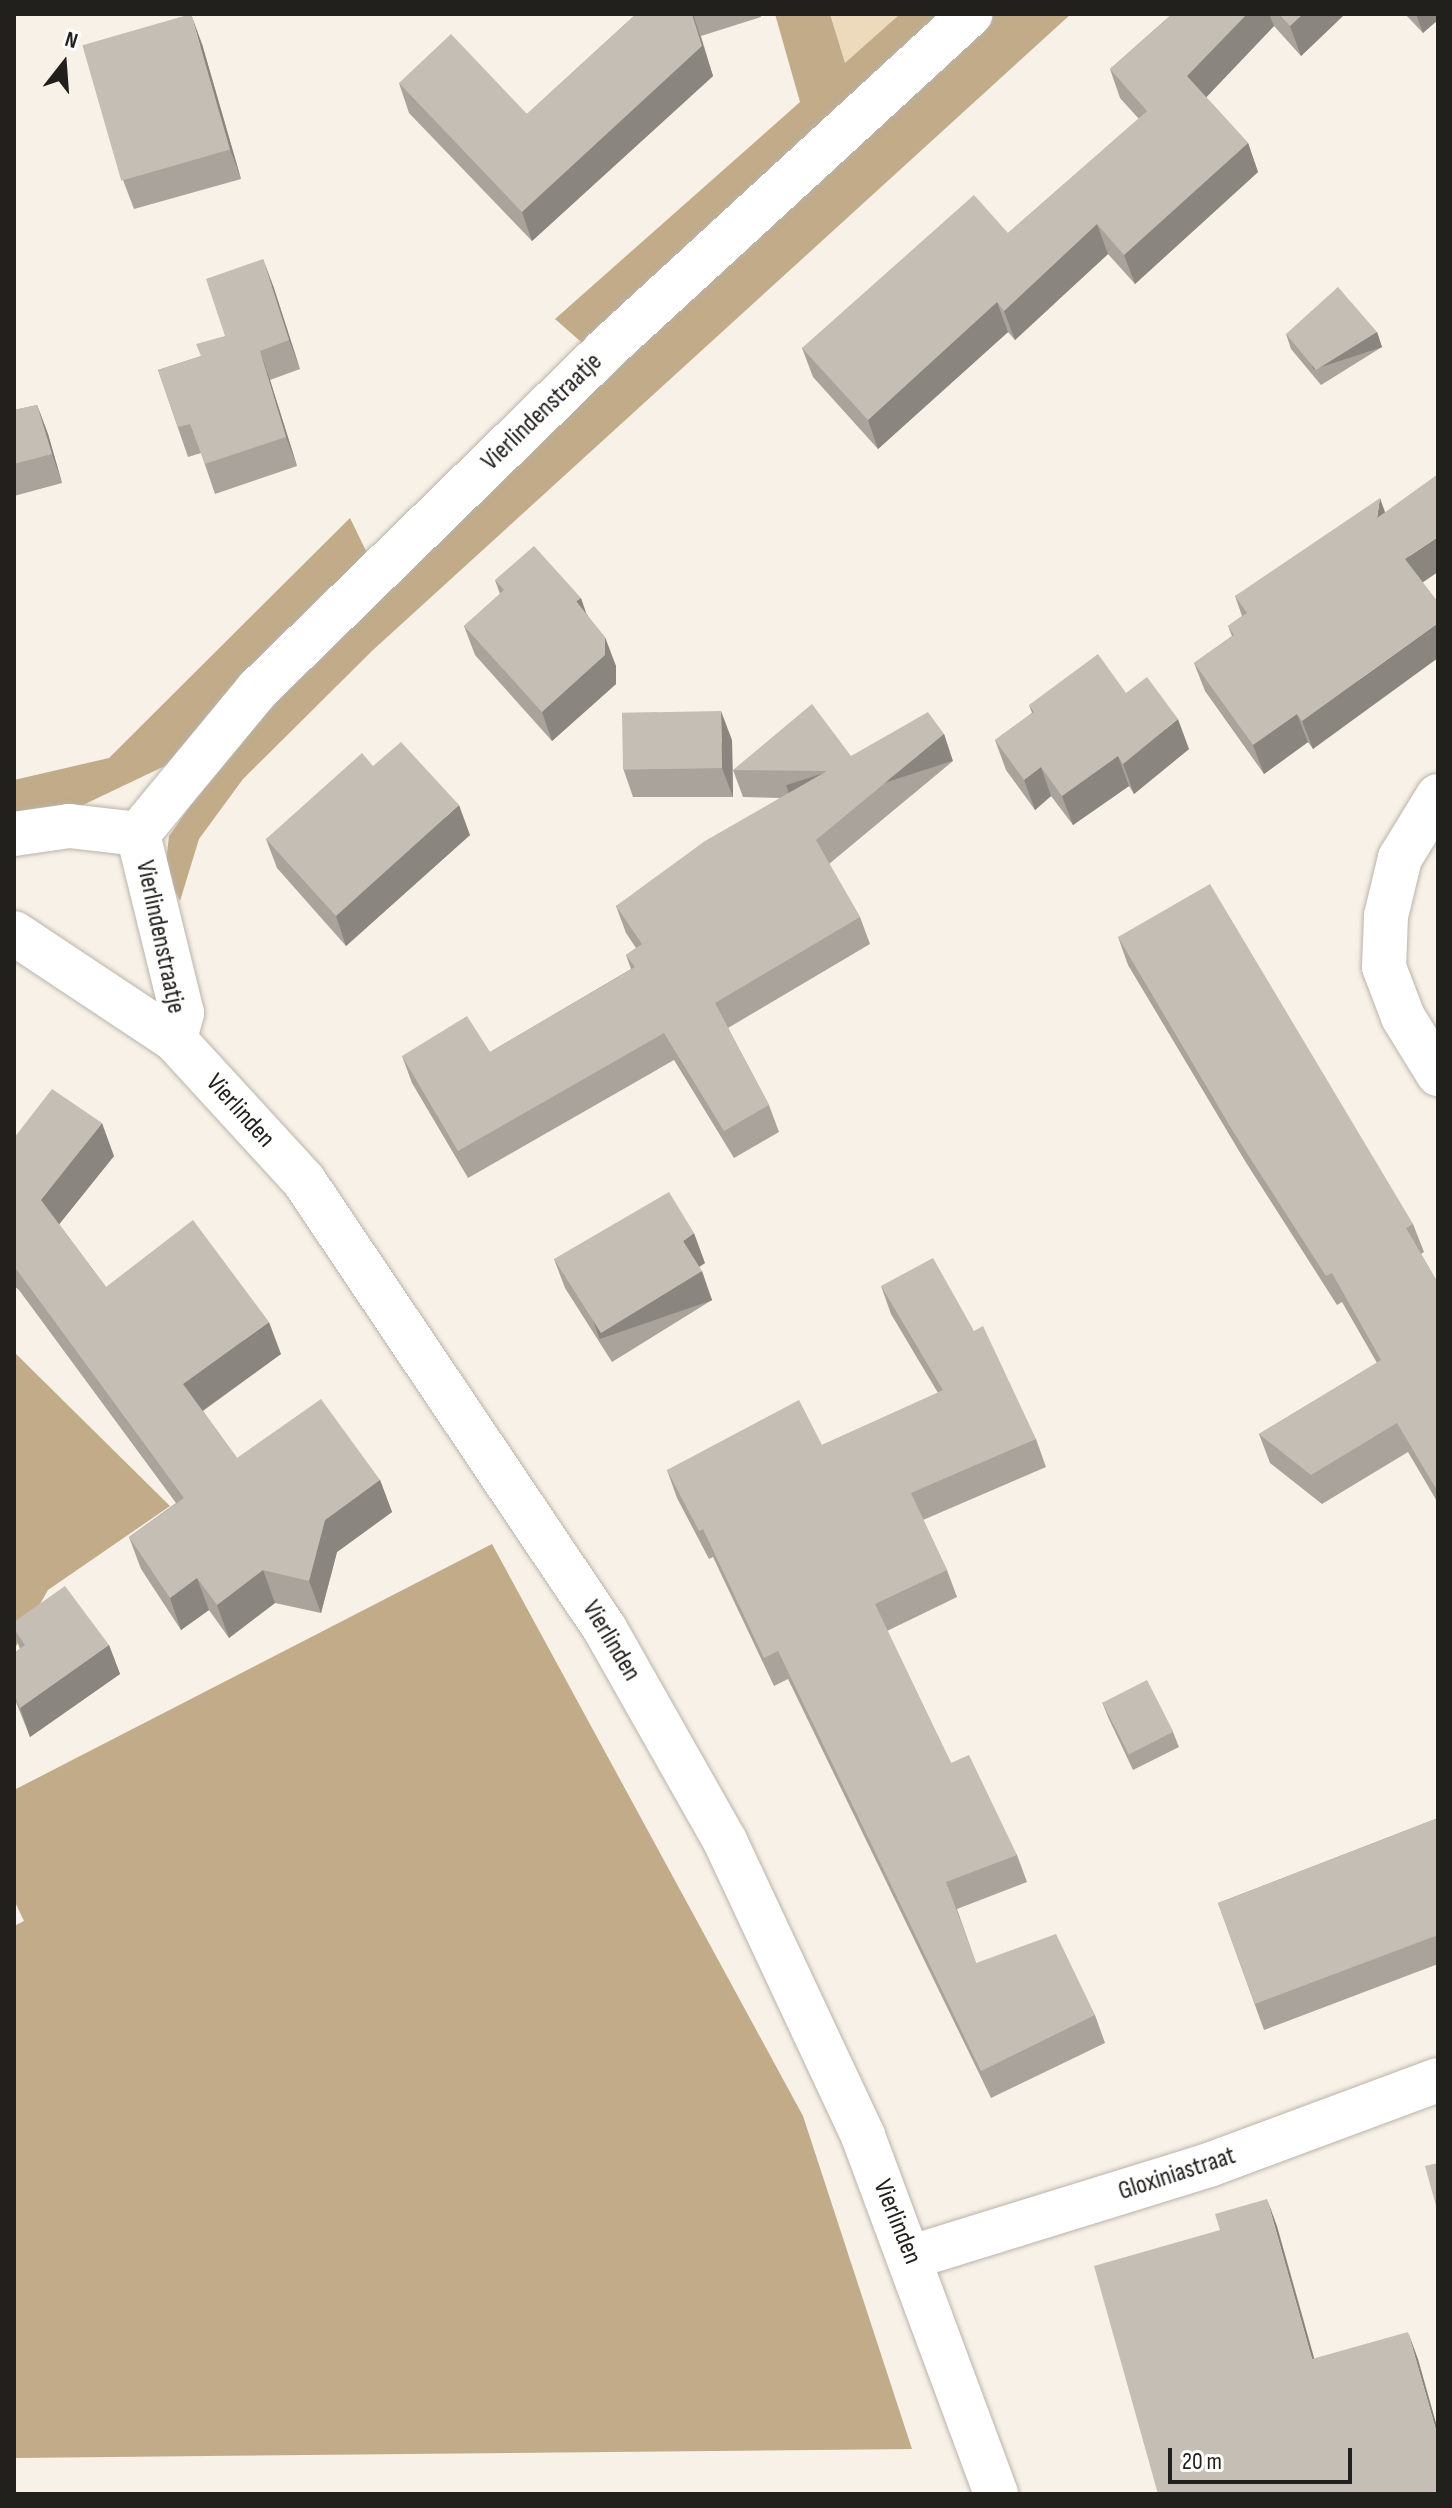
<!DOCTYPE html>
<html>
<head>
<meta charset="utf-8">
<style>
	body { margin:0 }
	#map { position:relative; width:1452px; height:2508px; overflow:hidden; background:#f7f1e7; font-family:"Sofia Sans Condensed",sans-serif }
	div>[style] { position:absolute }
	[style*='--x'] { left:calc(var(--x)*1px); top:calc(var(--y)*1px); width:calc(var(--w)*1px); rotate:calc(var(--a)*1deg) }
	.green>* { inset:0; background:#eddabd }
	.forest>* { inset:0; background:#c1ab89 }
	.roads { filter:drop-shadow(0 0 2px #bab3aa) drop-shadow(0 0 2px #bab3aa) }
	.street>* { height:44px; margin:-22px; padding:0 22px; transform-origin:22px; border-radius:22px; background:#fff }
	.wall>* { inset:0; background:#a9a39c }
	.shaded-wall>* { inset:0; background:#8a857f; transform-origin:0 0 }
	.building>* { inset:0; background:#c5beb5; transform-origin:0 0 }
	span { translate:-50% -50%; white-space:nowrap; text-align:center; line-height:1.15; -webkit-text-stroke:7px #fff; paint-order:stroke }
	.street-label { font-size:26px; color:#22201c }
	.frame { position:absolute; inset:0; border:16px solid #22201c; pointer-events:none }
	.north { position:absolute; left:24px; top:24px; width:80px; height:80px; -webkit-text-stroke:6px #fff; paint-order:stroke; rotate:17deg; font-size:22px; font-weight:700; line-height:32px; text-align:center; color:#22201c }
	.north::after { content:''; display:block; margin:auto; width:28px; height:36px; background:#22201c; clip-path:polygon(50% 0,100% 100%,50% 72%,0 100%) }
	.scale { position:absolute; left:1168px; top:2448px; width:184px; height:36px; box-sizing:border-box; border:4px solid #22201c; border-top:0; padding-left:10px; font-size:24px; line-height:28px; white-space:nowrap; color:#22201c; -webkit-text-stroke:6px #fff; paint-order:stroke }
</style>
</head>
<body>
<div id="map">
	<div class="green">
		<i style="clip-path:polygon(830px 14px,900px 14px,845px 64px)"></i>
	</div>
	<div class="forest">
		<i style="clip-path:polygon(775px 14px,830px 14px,845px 63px,900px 14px,1071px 14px,373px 650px,243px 779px,199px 839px,180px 901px,165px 871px,169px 836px,232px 746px,613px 370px,555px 319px,800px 102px)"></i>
		<i style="clip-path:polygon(350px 518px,368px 555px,169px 764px,62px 815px,14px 821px,14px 780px,109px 758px)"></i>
		<i style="clip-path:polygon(14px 1352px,170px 1506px,48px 1590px,14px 1650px)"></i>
		<i style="clip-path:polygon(492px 1544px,803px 2116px,912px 2449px,14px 2458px,14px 1926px,24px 1921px,14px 1900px,14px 1790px)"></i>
	</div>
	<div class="roads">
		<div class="street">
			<i style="--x:1438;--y:796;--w:73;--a:121.5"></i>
			<i style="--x:1400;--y:858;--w:60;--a:103.6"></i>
			<i style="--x:1386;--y:916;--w:51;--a:92.2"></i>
			<i style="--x:1384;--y:967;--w:53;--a:69.2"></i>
			<i style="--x:1403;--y:1017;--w:67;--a:58.4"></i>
			<i style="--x:14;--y:834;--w:56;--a:-8.3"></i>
			<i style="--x:69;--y:826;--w:69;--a:6.6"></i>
			<i style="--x:138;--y:834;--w:188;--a:-50.4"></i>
			<i style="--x:258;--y:689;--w:484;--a:-44.3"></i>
			<i style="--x:604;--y:351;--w:498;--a:-42.6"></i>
			<i style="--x:138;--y:834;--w:184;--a:76.2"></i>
			<i style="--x:182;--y:1013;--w:28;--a:105"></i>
			<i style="--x:14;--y:933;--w:193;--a:33.6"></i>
			<i style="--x:175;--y:1040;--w:191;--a:47.5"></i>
			<i style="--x:304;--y:1181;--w:540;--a:56.1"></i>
			<i style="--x:605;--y:1629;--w:244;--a:60.5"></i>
			<i style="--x:725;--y:1841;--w:326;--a:64.9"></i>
			<i style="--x:863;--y:2136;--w:382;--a:69.6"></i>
			<i style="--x:912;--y:2257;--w:311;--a:-17.2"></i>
			<i style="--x:1209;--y:2165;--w:244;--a:-20.4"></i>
		</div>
	</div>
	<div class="wall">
		<i style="clip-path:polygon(636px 14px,760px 14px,761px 17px,701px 36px,713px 76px,532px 241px,409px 113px,399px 83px,527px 114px)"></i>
		<i style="clip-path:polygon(1172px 14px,1345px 14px,1301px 56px,1274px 26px,1206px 97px,1248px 143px,1258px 172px,1135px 284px,1108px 254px,1015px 340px,1008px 332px,878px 449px,813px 377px,802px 348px,1008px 233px,1139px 119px,1120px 98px,1110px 69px)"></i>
		<i style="clip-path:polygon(1405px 14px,1438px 14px,1423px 33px)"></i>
		<i style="clip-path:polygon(202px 44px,241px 179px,134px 209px,123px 180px)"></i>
		<i style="clip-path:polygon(263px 259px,300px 369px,270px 380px,297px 466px,215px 494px,201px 453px,188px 457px,158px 370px,201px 356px,225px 336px)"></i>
		<i style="clip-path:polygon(1377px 332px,1382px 347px,1321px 385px,1291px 349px,1286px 334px)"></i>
		<i style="clip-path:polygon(37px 405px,48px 434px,62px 483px,14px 496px,14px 410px)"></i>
		<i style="clip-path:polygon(1385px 513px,1423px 582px,1313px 749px,1308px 742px,1264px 774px,1205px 691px,1194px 663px,1232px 636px,1228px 626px,1242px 616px,1235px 596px)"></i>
		<i style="clip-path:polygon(495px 580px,587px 614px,616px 666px,616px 684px,552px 741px,475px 655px,464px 626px,500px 594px)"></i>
		<i style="clip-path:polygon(1126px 693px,1189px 749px,1134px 794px,1129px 786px,1073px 825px,1051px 796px,1035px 810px,1006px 770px,995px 740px,1032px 713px,1029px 705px)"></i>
		<i style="clip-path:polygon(944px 734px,953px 761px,829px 864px,860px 917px,870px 944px,728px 1028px,769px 1105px,779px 1132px,734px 1158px,674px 1060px,468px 1178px,412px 1083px,402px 1056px,490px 1052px,631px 969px,626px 955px,636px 948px,626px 933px,616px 906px,780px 798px,743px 797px,733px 770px,851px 756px)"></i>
		<i style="clip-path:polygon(732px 740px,733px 797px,633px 797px,623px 768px)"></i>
		<i style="clip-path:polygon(373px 766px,470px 835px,346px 946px,277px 868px,266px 839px)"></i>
		<i style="clip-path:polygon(1118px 937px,1413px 1224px,1424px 1252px,1421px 1254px,1438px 1283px,1438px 1503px,1408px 1452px,1322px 1504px,1270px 1463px,1259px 1434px,1377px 1363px,1342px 1302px,1337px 1305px,1245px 1161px,1128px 965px)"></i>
		<i style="clip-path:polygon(14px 1138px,114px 1156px,59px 1224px,106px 1287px,281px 1354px,203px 1411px,237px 1458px,380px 1480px,392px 1512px,337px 1552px,321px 1613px,275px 1603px,229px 1638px,209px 1610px,181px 1630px,141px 1569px,129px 1537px,176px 1503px,19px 1290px,14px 1286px)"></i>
		<i style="clip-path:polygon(554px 1259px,705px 1263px,699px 1267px,712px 1300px,612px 1362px,565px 1288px)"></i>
		<i style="clip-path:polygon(881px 1286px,1036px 1439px,1046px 1467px,923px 1520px,947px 1570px,957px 1597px,887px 1631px,951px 1763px,1017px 1855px,1027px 1882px,957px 1909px,976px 1963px,1095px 2015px,1105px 2043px,991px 2098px,788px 1679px,774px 1686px,713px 1557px,709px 1559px,677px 1498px,667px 1470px,822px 1445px,938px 1393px,891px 1314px)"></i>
		<i style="clip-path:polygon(14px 1622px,109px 1645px,120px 1674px,30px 1737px,14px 1697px,14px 1653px,20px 1649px,14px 1633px)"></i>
		<i style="clip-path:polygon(1102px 1702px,1173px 1732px,1179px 1747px,1133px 1770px,1108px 1717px)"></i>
		<i style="clip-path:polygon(1438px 1818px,1438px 1964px,1264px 2030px,1218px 1903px)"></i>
	</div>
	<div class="shaded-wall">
		<i style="clip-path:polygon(191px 14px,202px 44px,241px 179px,230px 149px)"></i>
		<i style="clip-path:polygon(693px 14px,713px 76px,532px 241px,522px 212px)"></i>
		<i style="clip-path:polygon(1247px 14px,1269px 14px,1274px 26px,1198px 106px,1187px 76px)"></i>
		<i style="clip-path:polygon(1303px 14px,1345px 14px,1301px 56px,1290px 26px)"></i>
		<i style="clip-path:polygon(1416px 14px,1438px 14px,1438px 20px,1423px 33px)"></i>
		<i style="clip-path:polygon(1248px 143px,1258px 172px,1135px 284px,1124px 255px)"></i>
		<i style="clip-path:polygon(1097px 224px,1108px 254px,1015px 340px,1004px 311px)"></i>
		<i style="clip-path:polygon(263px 259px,274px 288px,300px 369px,289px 340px)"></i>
		<i style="clip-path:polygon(997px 302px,1008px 332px,878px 449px,868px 420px)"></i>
		<i style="left:1377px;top:332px;width:16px;height:72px;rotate:72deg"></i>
		<i style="clip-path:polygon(260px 351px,270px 380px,297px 466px,286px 437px)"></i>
		<i style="clip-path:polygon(37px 405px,48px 434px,62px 483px,52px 454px)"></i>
		<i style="clip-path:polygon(1380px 498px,1390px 526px,1377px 518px)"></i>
		<i style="clip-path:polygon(1438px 537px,1438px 572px,1416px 587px,1405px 559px)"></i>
		<i style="clip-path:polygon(581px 598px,591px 627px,576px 601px)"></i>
		<i style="clip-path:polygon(1438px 623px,1438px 658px,1313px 749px,1302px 721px)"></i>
		<i style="clip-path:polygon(605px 637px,616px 666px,616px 684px,552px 741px,542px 712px)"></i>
		<i style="clip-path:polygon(721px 711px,732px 740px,733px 797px,722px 768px)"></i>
		<i style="clip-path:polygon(1297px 714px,1308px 742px,1264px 774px,1253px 745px)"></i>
		<i style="clip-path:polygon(1178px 719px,1189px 749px,1134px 794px,1123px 764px)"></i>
		<i style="left:944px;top:734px;width:28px;height:166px;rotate:72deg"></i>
		<i style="clip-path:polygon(1118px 756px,1129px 786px,1073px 825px,1062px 796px)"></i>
		<i style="clip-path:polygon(1041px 767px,1051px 796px,1035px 810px,1024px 780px)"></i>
		<i style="clip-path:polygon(459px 805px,470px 835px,346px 946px,336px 916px)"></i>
		<i style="clip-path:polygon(102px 1123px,114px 1156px,53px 1232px,41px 1200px)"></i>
		<i style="clip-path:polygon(694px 1233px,705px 1263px,694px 1270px,683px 1241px)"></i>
		<i style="left:702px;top:1271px;width:31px;height:119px;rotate:71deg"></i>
		<i style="clip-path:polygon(269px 1322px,281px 1354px,195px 1416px,183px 1384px)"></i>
		<i style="clip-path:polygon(380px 1480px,392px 1512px,337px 1552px,321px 1613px,309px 1581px,325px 1520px)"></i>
		<i style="clip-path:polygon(263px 1570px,275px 1603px,229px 1638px,217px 1605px)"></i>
		<i style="clip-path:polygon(197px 1578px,209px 1610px,181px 1630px,170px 1598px)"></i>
		<i style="clip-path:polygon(109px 1645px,120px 1674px,30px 1737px,20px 1708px)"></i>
		<i style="clip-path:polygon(1267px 2199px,1277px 2226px,1322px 2386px,1312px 2359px)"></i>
		<i style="clip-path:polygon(1408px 2332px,1418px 2359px,1438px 2430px,1438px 2437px)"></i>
	</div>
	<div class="building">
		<i style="left:191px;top:14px;width:141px;height:113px;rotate:74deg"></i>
		<i style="clip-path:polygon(636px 14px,692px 14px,702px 46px,522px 212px,399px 83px,451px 34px,527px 114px)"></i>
		<i style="clip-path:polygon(1172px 14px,1247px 14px,1187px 76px,1248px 143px,1124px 255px,1097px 224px,1004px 311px,997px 302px,868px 420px,802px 348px,974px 195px,1008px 233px,1147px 111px,1110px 69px)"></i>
		<i style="clip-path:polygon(1279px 14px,1303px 14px,1290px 26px)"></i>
		<i style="clip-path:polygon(263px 259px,289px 340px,260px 351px,286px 437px,205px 464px,190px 424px,178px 427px,158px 370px,201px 356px,196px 344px,225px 336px,206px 279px)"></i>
		<i style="clip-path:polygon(1338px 287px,1377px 332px,1316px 370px,1286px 334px)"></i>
		<i style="clip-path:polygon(37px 405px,52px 454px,14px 464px,14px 410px)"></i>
		<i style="clip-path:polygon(1438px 474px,1438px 537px,1405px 559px,1438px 602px,1438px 623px,1302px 721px,1297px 714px,1253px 745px,1194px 663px,1234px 635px,1228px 626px,1247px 613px,1235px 596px,1380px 498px,1377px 518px)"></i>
		<i style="clip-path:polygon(534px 546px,581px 598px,576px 601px,605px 637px,605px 655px,542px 712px,464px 626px,504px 590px,495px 580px)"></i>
		<i style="clip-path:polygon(1098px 654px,1126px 693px,1147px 677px,1178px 719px,1123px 764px,1118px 756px,1062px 796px,1041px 767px,1024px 780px,995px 740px,1034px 712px,1029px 705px)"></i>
		<i style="clip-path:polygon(812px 704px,851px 756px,928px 712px,944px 734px,816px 840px,860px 917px,715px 1003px,769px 1105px,724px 1131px,664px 1033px,458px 1151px,402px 1056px,467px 1016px,490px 1052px,635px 967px,626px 955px,642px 944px,616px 906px,705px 841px,827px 771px,733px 770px)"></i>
		<i style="left:721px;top:711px;width:57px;height:99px;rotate:89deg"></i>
		<i style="clip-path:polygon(401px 742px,459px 805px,336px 916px,266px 839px,362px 753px,373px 766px)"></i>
		<i style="clip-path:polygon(1210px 884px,1413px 1224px,1406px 1228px,1438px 1283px,1438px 1492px,1397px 1423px,1311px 1475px,1259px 1434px,1381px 1360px,1332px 1273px,1326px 1276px,1234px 1133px,1118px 937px)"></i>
		<i style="clip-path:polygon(52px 1089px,102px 1123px,41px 1200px,106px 1287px,193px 1220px,269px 1322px,183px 1384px,237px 1458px,321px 1399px,380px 1480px,325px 1520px,309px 1581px,263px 1570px,217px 1605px,197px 1578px,170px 1598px,129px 1537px,184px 1498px,14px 1266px,14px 1138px)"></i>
		<i style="clip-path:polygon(669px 1192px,694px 1233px,683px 1241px,702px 1271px,601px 1333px,554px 1259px)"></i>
		<i style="clip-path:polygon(933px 1258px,974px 1331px,983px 1326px,1036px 1439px,911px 1493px,947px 1570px,875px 1604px,951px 1763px,969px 1755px,1017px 1855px,946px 1882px,976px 1963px,1056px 1934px,1095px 2015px,981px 2071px,778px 1651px,764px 1658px,703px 1529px,699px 1531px,667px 1470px,799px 1400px,822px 1445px,943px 1390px,881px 1286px)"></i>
		<i style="clip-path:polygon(65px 1586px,109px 1645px,20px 1708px,14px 1694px,14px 1653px,25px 1645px,14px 1629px,14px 1622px)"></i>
		<i style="left:1147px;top:1680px;width:58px;height:50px;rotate:63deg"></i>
		<i style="clip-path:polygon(1438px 1818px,1438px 1935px,1255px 2004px,1218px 1903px)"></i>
		<i style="clip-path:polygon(1438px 2163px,1438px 2213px,1425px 2166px)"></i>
		<i style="clip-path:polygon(1267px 2199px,1312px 2359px,1408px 2332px,1438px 2437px,1438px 2494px,1158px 2494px,1094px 2266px,1220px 2230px,1215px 2214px)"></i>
	</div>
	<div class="street-label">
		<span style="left:542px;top:412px;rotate:-44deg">Vierlindenstraatje</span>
		<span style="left:160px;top:937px;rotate:78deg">Vierlindenstraatje</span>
		<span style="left:240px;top:1111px;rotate:48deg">Vierlinden</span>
		<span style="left:611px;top:1641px;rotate:59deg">Vierlinden</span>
		<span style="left:1177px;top:2174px;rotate:-18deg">Gloxiniastraat</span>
		<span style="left:897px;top:2222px;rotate:68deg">Vierlinden</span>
	</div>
	<div class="frame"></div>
	<div class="north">N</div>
	<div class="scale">20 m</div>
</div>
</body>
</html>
